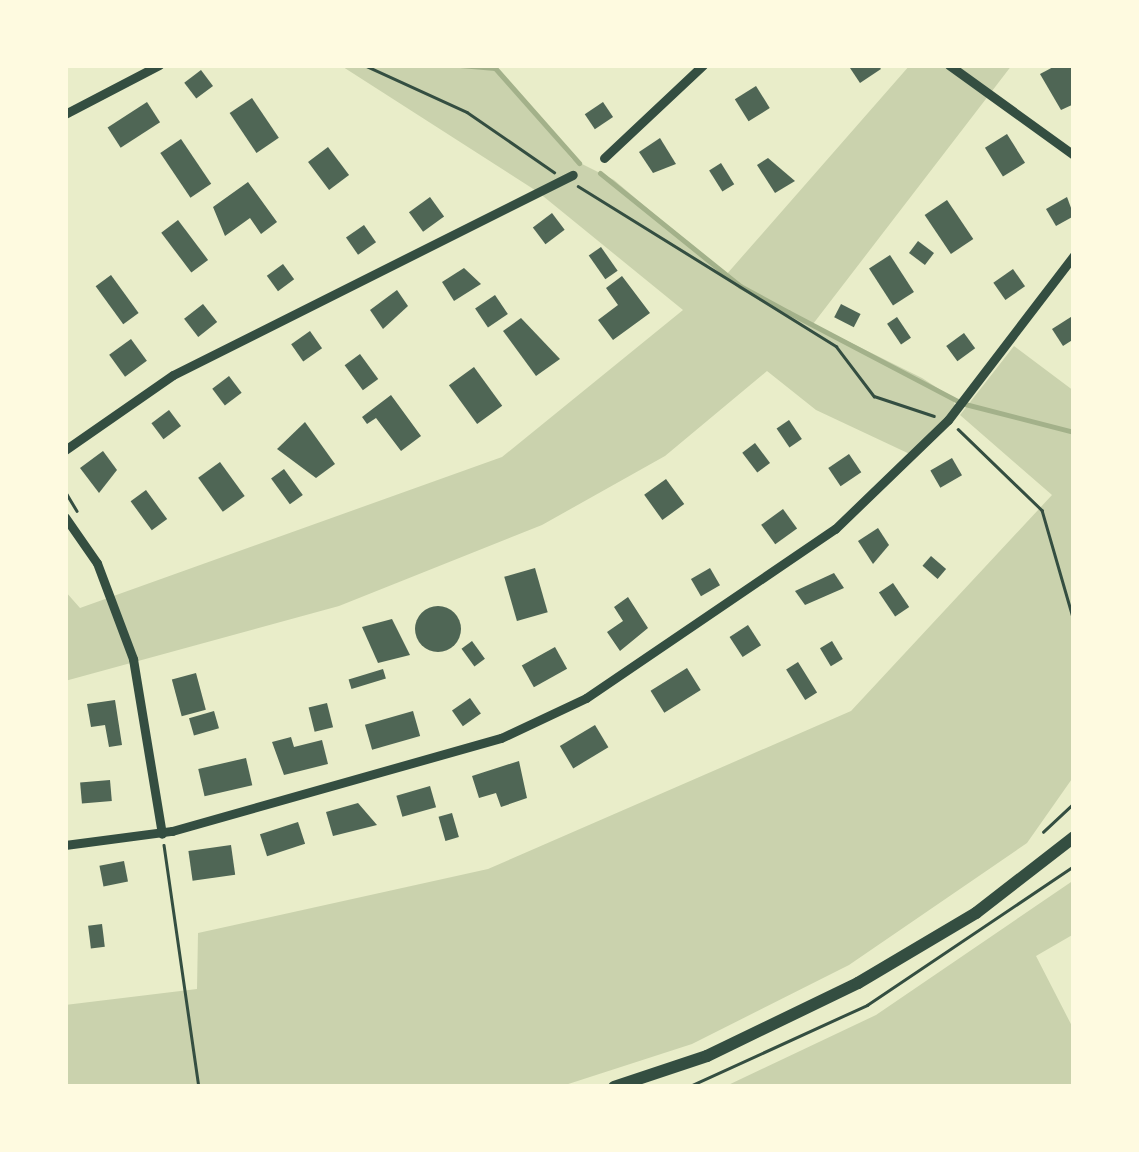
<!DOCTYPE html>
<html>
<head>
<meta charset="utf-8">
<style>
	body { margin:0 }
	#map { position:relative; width:1139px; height:1152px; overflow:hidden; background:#e9edc9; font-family:Roboto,sans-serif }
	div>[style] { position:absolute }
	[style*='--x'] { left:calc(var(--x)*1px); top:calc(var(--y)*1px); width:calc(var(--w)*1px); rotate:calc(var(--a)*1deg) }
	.green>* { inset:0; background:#cad2ad }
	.stream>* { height:5px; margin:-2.5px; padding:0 2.5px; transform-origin:2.5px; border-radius:2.5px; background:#a3b18a }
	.building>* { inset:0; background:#4f6655; transform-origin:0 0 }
	.round { border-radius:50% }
	.path>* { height:2.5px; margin:-1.25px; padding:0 1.25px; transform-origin:1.25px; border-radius:1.25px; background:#344e41 }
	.minor>* { height:9px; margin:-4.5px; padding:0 4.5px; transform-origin:4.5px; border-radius:4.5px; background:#344e41 }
	.secondary>* { height:12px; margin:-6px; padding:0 6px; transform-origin:6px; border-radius:6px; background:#344e41 }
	span { translate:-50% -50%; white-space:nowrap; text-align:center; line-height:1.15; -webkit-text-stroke:8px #fefae0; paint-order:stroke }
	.frame { position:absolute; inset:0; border:68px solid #fefae0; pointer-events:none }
</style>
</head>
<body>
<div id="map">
	<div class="green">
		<i style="clip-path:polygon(340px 65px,495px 68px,572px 159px,614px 180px,726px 275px,910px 65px,1012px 65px,813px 324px,922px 378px,953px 398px,956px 410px,914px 456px,816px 410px,767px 371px,665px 456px,542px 525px,339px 606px,65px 681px,65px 591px,80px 608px,502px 457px,683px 310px,538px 192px)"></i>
		<i style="clip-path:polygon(1014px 346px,1074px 391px,1074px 776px,1027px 843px,849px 965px,692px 1044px,559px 1087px,65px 1087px,65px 1005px,197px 989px,198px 933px,488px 869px,851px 711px,1052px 495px,960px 415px)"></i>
		<i style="clip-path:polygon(1074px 880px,1074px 934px,1036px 956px,1074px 1030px,1074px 1087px,724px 1087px,876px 1015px)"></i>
	</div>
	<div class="stream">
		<i style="--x:460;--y:65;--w:35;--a:5"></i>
		<i style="--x:495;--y:68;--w:127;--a:48.5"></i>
		<i style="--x:600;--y:173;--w:180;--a:38.9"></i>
		<i style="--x:740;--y:286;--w:55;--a:28.4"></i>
		<i style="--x:788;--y:312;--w:195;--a:27.7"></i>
		<i style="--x:961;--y:403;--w:117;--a:14.4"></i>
	</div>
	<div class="building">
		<i style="clip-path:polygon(848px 65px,878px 65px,881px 69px,860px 83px)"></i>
		<i style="clip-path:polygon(1057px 65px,1074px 65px,1074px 104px,1061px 110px,1040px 74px)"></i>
		<i style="left:201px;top:70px;width:20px;height:21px;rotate:53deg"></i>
		<i style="left:756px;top:86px;width:26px;height:25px;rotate:58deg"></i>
		<i style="left:252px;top:98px;width:48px;height:27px;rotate:56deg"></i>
		<i style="left:147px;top:102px;width:24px;height:47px;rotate:57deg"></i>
		<i style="left:603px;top:102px;width:18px;height:22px;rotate:56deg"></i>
		<i style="left:1007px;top:134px;width:34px;height:26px;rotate:58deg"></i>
		<i style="clip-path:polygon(660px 138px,676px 164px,653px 173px,639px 152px)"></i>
		<i style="left:181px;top:139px;width:54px;height:25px;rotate:56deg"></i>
		<i style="left:328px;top:147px;width:35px;height:25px;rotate:53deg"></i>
		<i style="clip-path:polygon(768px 158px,795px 181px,775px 193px,757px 165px)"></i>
		<i style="left:721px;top:163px;width:25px;height:14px;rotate:58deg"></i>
		<i style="clip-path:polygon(248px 182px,277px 222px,261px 234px,250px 218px,225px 236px,213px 207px)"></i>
		<i style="left:430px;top:197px;width:24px;height:26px;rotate:54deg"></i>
		<i style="clip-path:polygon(1067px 197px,1074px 216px,1056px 226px,1046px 209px)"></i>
		<i style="left:947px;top:200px;width:47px;height:27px;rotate:56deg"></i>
		<i style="left:552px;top:213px;width:21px;height:24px;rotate:53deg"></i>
		<i style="left:178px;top:220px;width:50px;height:21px;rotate:53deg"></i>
		<i style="left:364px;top:225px;width:21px;height:22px;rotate:55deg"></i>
		<i style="left:918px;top:241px;width:20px;height:15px;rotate:37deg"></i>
		<i style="left:601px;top:247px;width:29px;height:15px;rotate:55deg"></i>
		<i style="left:890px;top:255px;width:44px;height:25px;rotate:57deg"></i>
		<i style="left:283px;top:264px;width:19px;height:20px;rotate:54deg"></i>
		<i style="clip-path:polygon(464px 268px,481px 284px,454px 301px,442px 282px)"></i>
		<i style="left:1013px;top:269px;width:21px;height:24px;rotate:55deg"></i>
		<i style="left:111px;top:275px;width:47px;height:19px;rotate:54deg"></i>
		<i style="clip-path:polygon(622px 276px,650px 313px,613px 340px,598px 320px,618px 305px,606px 288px)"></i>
		<i style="clip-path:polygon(397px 290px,408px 306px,383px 329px,370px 310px)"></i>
		<i style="left:495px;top:295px;width:23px;height:24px;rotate:56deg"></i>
		<i style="left:203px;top:304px;width:23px;height:24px;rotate:52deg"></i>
		<i style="left:841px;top:304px;width:22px;height:15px;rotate:27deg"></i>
		<i style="clip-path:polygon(1074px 315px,1074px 339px,1063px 346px,1052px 329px)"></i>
		<i style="left:897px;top:317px;width:25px;height:12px;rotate:56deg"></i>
		<i style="clip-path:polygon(521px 318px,560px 359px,536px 376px,503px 331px)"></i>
		<i style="left:310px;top:331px;width:21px;height:23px;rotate:55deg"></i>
		<i style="left:964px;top:333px;width:19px;height:22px;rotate:54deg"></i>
		<i style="left:131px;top:339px;width:27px;height:27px;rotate:54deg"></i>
		<i style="left:360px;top:354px;width:31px;height:19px;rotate:54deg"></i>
		<i style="left:474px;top:367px;width:48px;height:31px;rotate:54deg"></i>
		<i style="left:229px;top:376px;width:21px;height:21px;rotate:53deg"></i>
		<i style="clip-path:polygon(391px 395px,421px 436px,401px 451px,376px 418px,367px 424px,362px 417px)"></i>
		<i style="left:169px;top:410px;width:20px;height:22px;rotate:53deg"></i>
		<i style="left:789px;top:420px;width:23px;height:15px;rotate:56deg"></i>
		<i style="clip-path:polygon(305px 422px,335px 464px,316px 478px,277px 449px)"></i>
		<i style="left:755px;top:443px;width:25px;height:16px;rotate:53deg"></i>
		<i style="clip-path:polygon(103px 451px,117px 470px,99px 493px,80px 468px)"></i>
		<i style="left:849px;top:454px;width:22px;height:25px;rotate:56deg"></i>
		<i style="left:952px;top:458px;width:20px;height:25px;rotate:60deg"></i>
		<i style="left:220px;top:462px;width:42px;height:27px;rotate:54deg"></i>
		<i style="left:284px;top:469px;width:32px;height:16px;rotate:54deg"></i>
		<i style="left:666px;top:479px;width:31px;height:27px;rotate:54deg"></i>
		<i style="left:146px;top:490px;width:36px;height:19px;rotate:54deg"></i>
		<i style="left:783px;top:509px;width:24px;height:27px;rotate:54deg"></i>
		<i style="clip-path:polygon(878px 528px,889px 545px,873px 564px,858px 541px)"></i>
		<i style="left:931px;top:556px;width:20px;height:13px;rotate:41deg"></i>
		<i style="left:535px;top:568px;width:46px;height:32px;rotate:74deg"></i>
		<i style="left:710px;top:568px;width:20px;height:22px;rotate:60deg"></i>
		<i style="clip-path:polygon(834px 573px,844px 588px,805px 605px,795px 591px)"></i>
		<i style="left:893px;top:583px;width:29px;height:17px;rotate:56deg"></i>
		<i style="clip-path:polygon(628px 597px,648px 628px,620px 651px,607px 632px,623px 621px,614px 607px)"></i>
		<i class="round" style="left:415px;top:606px;width:46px;height:46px"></i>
		<i style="clip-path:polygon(392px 619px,410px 655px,378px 663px,362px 627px)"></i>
		<i style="left:748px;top:625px;width:24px;height:22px;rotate:57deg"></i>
		<i style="left:472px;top:641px;width:22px;height:13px;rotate:54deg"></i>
		<i style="left:832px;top:641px;width:21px;height:14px;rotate:59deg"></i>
		<i style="left:555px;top:647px;width:25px;height:38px;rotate:61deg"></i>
		<i style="left:798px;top:662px;width:36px;height:14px;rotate:58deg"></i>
		<i style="left:687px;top:668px;width:26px;height:43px;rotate:58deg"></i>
		<i style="left:383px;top:669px;width:10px;height:36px;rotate:73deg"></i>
		<i style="left:196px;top:673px;width:38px;height:25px;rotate:75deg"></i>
		<i style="left:470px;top:698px;width:19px;height:22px;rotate:55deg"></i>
		<i style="clip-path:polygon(115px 700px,122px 745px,109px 747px,105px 725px,91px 727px,87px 704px)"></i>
		<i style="left:327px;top:703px;width:25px;height:19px;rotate:76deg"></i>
		<i style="left:214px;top:711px;width:18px;height:26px;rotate:74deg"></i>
		<i style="left:413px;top:711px;width:26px;height:50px;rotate:74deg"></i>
		<i style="left:595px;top:725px;width:26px;height:41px;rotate:59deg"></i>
		<i style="clip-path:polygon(291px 737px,294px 747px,322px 740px,328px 764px,284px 775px,272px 742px)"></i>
		<i style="left:246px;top:758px;width:28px;height:49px;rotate:77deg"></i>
		<i style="clip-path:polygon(519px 761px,527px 798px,501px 807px,496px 793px,479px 798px,472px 776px)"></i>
		<i style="left:110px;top:780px;width:21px;height:30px;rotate:85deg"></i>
		<i style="left:430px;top:786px;width:22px;height:35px;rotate:74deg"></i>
		<i style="clip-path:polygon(358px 803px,377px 825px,333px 836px,326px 812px)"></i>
		<i style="left:452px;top:813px;width:25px;height:14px;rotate:74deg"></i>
		<i style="left:298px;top:822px;width:23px;height:40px;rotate:72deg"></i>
		<i style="left:231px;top:845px;width:30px;height:43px;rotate:82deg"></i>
		<i style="left:124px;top:861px;width:21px;height:25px;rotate:79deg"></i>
		<i style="left:102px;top:924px;width:23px;height:14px;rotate:83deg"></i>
	</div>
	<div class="path">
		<i style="--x:364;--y:65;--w:113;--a:24.5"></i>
		<i style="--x:467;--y:112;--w:106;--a:34.6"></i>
		<i style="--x:578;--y:186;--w:304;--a:31.8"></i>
		<i style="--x:836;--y:346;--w:63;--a:52.8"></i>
		<i style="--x:874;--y:396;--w:63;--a:18.4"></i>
		<i style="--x:958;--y:429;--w:117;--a:44"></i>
		<i style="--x:1042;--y:510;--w:116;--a:73.9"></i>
		<i style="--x:65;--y:491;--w:23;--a:59"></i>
		<i style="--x:1043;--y:832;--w:42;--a:-43.1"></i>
		<i style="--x:164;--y:845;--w:245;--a:81.8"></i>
		<i style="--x:688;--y:1087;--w:197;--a:-24.6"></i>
		<i style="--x:867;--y:1005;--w:249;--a:-33.9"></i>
	</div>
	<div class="minor">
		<i style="--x:949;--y:65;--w:154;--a:35.8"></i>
		<i style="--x:65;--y:114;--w:106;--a:-27.5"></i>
		<i style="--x:604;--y:158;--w:136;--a:-43.2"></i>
		<i style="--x:65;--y:450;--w:131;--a:-34.8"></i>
		<i style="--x:173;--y:375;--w:447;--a:-26.6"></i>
		<i style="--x:65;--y:517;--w:56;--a:55.2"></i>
		<i style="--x:97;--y:563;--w:103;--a:69.4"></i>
		<i style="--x:133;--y:659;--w:177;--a:80.6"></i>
		<i style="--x:65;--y:845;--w:108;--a:-7.5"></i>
		<i style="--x:172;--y:831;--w:342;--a:-15.8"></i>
		<i style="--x:501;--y:738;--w:94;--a:-25.2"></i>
		<i style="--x:586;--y:698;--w:301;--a:-34.2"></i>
		<i style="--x:835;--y:529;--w:157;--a:-44"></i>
		<i style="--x:948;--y:420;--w:208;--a:-52.6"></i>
	</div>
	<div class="secondary">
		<i style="--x:614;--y:1087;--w:98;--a:-18.4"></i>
		<i style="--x:707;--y:1056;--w:168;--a:-25.8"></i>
		<i style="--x:858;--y:983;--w:137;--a:-30.7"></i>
		<i style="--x:976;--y:913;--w:124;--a:-37.8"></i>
	</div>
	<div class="frame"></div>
</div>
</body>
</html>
